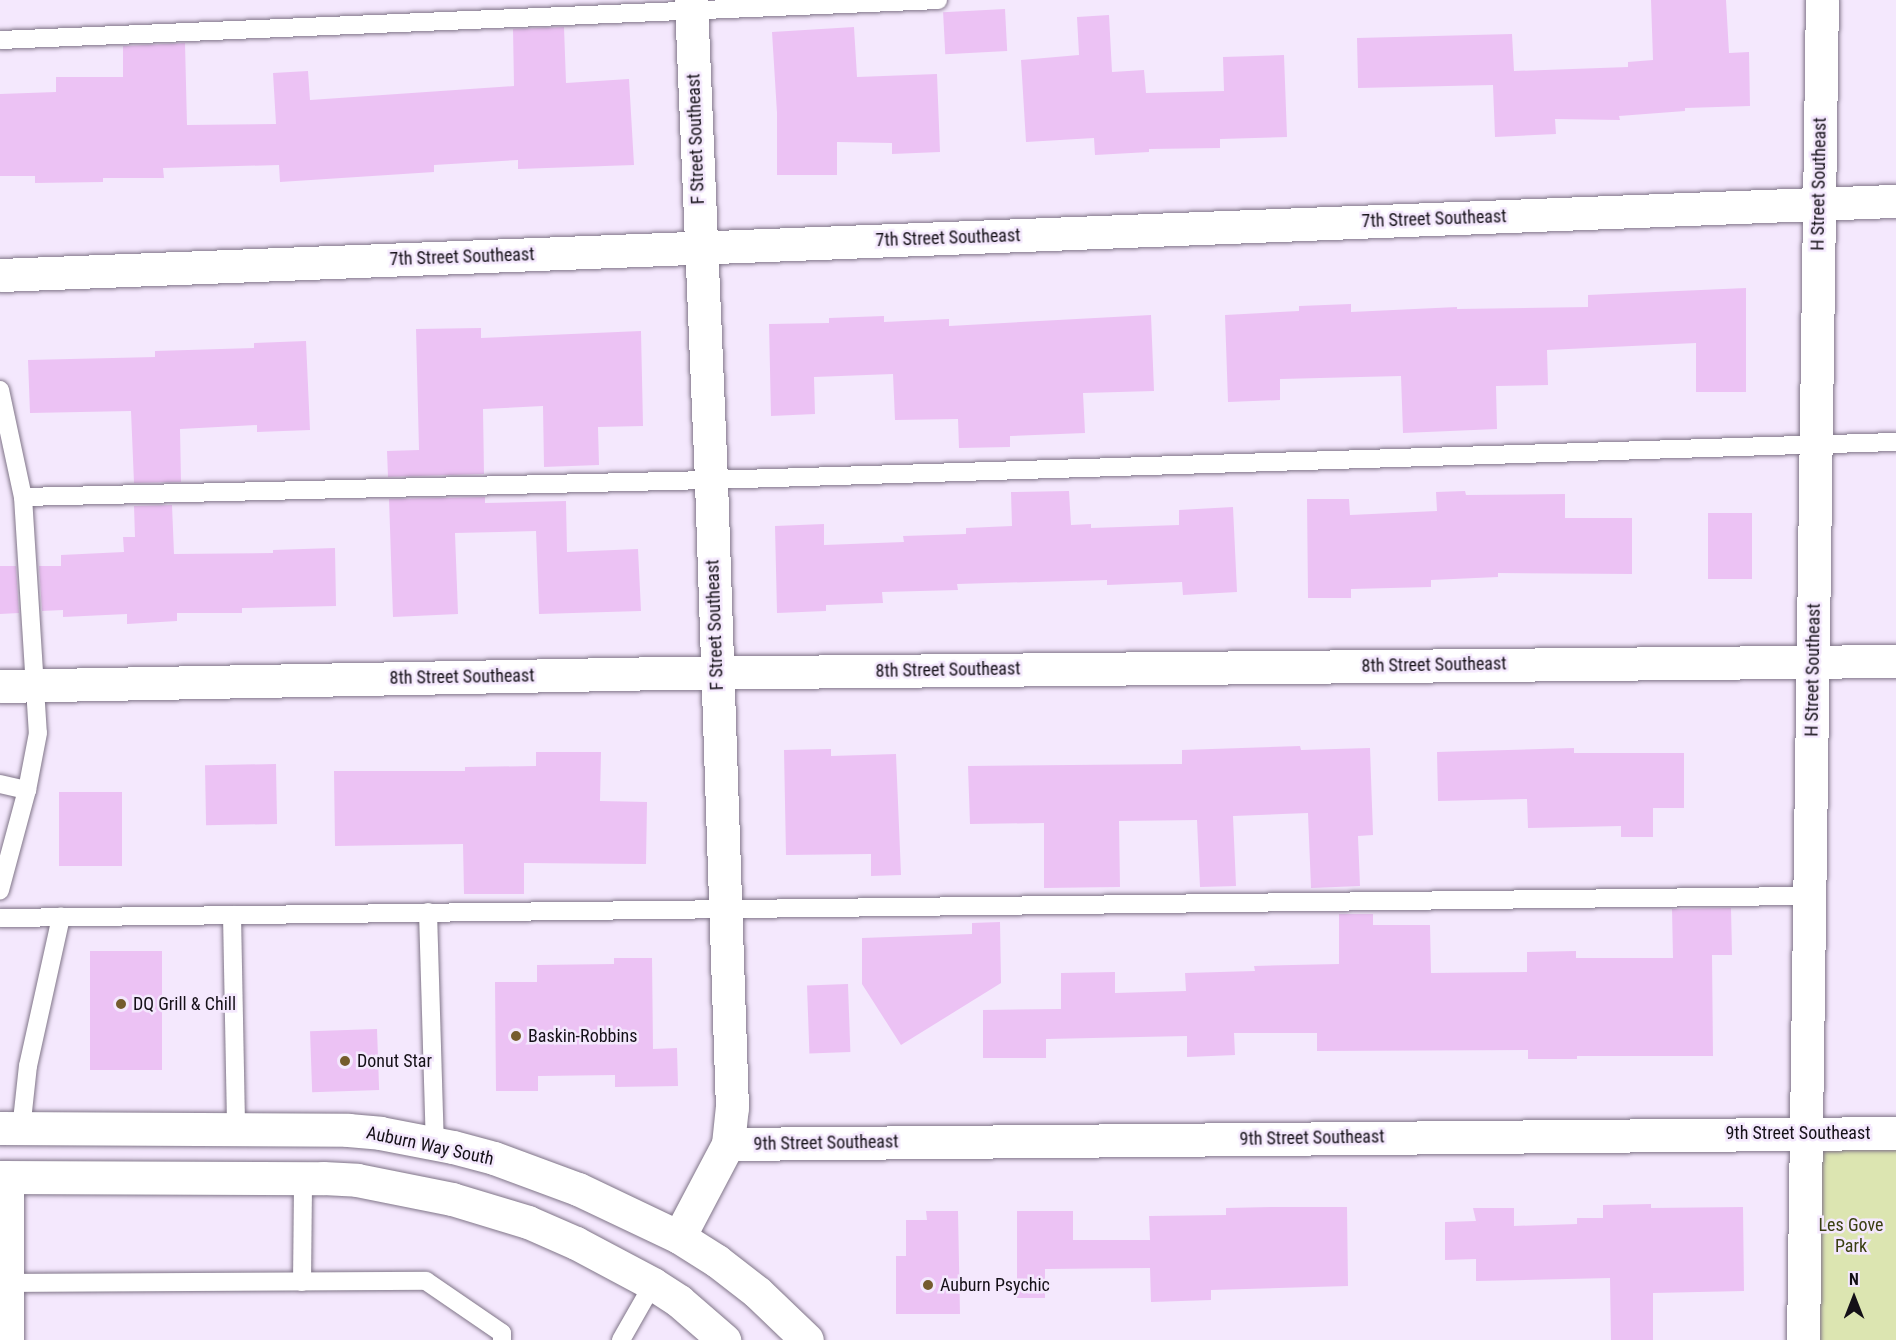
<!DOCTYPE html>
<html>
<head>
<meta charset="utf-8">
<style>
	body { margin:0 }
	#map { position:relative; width:1896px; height:1340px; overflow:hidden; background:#f4e8fd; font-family:"Roboto Condensed",sans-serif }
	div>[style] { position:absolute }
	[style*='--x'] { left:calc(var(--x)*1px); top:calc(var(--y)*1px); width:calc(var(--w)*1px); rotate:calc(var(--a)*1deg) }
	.green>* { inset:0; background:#dce5b1; transform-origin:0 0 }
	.building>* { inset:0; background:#ecc2f4; transform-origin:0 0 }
	.roads { filter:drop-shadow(0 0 2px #807588) drop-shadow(0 0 2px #807588) }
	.service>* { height:18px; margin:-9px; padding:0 9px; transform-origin:9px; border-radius:9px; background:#fff }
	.minor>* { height:33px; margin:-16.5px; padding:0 16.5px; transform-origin:16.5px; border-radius:16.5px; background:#fff }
	.secondary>* { height:33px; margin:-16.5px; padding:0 16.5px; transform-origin:16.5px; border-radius:16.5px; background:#fff }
	.dots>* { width:16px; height:16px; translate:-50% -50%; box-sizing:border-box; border:3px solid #f4e8fd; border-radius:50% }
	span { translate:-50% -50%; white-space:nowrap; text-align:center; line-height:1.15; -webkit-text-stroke:5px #f4e8fd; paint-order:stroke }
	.street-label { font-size:18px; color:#141017 }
	.poi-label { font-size:18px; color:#141017 }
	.left { translate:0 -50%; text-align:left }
	.park-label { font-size:18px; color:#393e10 }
	.north { position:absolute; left:1824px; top:1268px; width:60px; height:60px; -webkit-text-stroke:4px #f4e8fd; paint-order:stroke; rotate:0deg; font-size:16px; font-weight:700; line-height:24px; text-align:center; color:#141017 }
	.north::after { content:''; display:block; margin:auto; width:21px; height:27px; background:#141017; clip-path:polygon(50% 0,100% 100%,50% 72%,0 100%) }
</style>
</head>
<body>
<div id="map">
	<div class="green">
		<i style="left:1807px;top:1133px;width:89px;height:207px"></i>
	</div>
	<div class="building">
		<i style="clip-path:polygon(1651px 0,1726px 0,1729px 53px,1749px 52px,1750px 106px,1685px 108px,1685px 111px,1619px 116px,1620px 120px,1555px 119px,1556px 134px,1495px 137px,1493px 85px,1358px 88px,1357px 38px,1512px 34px,1514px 71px,1628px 67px,1628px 62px,1653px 60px)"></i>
		<i style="left:1005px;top:9px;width:42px;height:62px;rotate:87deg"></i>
		<i style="clip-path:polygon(1109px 15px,1112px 72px,1144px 70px,1146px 93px,1224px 91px,1223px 57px,1284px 55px,1287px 137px,1220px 139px,1220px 148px,1149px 149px,1149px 152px,1095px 155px,1094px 138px,1026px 142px,1021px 60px,1079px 55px,1077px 17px)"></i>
		<i style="clip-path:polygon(564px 27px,566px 83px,629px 79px,634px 165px,518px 169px,518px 160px,434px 165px,434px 172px,280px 182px,279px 165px,163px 168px,164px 178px,103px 178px,103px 182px,35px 183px,35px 176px,0 176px,0 94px,56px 92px,56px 77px,123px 77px,123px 46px,185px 43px,187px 125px,276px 124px,273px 73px,308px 71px,310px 100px,514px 86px,513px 29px)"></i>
		<i style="clip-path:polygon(854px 27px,857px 77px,937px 74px,940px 152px,892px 154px,892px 143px,837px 142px,837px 175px,777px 175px,777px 113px,772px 32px)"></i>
		<i style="clip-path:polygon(1746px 288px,1746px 392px,1696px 392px,1696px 343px,1547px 350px,1548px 385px,1496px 386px,1497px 429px,1403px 433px,1401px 376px,1280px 379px,1280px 400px,1228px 402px,1225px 315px,1299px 311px,1299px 306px,1351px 304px,1351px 312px,1457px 307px,1457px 309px,1588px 307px,1588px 295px)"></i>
		<i style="clip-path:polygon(1151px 315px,1154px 391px,1083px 393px,1085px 433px,1010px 436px,1010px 447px,959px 448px,958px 419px,895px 420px,893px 374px,814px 377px,815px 414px,771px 416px,769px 324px,829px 323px,829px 318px,884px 316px,884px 322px,949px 319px,949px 326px)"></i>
		<i style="clip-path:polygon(481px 328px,481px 338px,641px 331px,643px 426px,598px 427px,599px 465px,544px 467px,543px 406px,483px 409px,484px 474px,388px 477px,387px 451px,419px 450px,416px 329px)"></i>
		<i style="clip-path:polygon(306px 341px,310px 430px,257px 432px,257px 425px,180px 429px,181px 482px,134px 483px,131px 411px,30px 413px,28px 360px,155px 357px,155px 351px,254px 348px,254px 343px)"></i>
		<i style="clip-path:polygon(1069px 491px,1071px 525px,1091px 524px,1091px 528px,1179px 525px,1179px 510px,1233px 507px,1237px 592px,1183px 595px,1182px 582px,1107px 585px,1107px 580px,957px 584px,958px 590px,882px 592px,883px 603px,826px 605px,826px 611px,777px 613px,775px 526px,824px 524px,824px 545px,904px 542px,903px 536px,966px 534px,966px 528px,1012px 526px,1011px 492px)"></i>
		<i style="clip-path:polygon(1465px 491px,1466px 495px,1565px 494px,1565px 518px,1632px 518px,1632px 574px,1498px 573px,1498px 577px,1431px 580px,1431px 587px,1351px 589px,1351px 598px,1308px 598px,1307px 499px,1349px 499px,1350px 515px,1437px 511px,1436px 492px)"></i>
		<i style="clip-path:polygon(485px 497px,485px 503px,566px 501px,567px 552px,638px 549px,641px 611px,539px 614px,536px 531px,455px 533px,458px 614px,393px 617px,389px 499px)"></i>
		<i style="clip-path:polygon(172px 505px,174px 554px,273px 553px,273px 550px,335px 548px,336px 606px,242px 608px,242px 613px,177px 613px,177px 621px,127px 624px,127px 614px,63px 617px,63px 610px,42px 611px,39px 566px,61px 566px,61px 555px,124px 552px,123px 537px,135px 537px,134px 506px)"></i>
		<i style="left:1752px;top:513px;width:66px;height:44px;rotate:90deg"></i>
		<i style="clip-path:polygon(0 566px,16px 566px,19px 613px,0 614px)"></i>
		<i style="clip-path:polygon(1300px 746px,1301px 750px,1370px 748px,1373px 835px,1358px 836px,1360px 886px,1311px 888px,1308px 813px,1233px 816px,1236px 886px,1200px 887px,1197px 820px,1119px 821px,1120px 887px,1044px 888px,1044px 823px,970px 824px,968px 766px,1182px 764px,1182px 750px)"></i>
		<i style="clip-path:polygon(1574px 748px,1574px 753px,1684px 753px,1684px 808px,1653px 808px,1653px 837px,1621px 837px,1621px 826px,1528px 828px,1527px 799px,1438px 801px,1437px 752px)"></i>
		<i style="clip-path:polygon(831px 749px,831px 756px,896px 754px,901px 875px,871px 876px,871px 854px,786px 855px,784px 750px)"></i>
		<i style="clip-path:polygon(536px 752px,601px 752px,600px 801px,647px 802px,646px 864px,524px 863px,524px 894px,464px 894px,463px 844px,335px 846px,334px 771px,465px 771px,465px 767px,536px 766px)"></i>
		<i style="left:276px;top:764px;width:60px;height:71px;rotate:89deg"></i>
		<i style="left:122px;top:792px;width:74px;height:63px;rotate:90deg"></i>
		<i style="clip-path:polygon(1731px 908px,1732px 955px,1712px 955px,1713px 1056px,1577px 1056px,1577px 1059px,1528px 1059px,1528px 1050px,1317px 1051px,1317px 1033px,1234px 1033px,1235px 1055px,1187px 1057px,1187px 1036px,1046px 1039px,1046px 1058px,983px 1058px,983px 1010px,1061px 1009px,1061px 973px,1115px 972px,1115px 993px,1186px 991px,1185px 973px,1255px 971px,1254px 966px,1339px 964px,1339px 914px,1373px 914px,1373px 925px,1430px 925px,1431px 973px,1527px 972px,1527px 952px,1576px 951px,1576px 958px,1673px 958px,1672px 909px)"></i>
		<i style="clip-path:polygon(1000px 922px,1001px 983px,901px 1045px,862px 984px,862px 938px,972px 934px,972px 923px)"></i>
		<i style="left:90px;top:951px;width:72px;height:119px"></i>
		<i style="clip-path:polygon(614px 958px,652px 958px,653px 1049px,677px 1048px,678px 1086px,615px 1087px,615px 1075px,538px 1076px,538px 1091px,496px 1091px,495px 982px,537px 982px,537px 965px,614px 964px)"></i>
		<i style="left:848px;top:984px;width:68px;height:41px;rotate:88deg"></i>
		<i style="left:377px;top:1029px;width:61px;height:67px;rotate:88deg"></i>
		<i style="clip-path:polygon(1651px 1204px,1651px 1208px,1743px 1207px,1744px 1291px,1653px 1293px,1653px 1340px,1611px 1340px,1610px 1278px,1476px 1281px,1476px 1259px,1445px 1260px,1445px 1222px,1476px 1221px,1473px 1208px,1514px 1208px,1514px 1226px,1577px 1224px,1577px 1218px,1603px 1218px,1603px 1205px)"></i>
		<i style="clip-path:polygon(1271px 1207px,1347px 1207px,1348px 1286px,1211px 1290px,1211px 1300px,1151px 1302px,1150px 1268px,1045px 1269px,1045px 1298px,1017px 1298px,1017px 1211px,1073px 1211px,1073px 1240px,1150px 1240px,1149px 1216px,1226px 1215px,1226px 1208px)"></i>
		<i style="clip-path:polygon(926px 1211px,958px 1211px,960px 1314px,896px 1314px,896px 1256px,906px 1256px,906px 1220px,927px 1220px)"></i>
	</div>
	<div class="roads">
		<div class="service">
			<i style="--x:0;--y:40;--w:939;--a:-2.44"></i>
			<i style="--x:0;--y:390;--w:109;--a:77.9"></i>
			<i style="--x:23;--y:497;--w:236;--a:86.4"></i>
			<i style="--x:38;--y:733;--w:58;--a:100.9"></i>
			<i style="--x:27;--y:790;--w:104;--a:105.1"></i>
			<i style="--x:23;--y:497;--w:688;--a:-1.42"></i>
			<i style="--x:711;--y:480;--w:1186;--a:-1.84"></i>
			<i style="--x:0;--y:784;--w:28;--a:13"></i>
			<i style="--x:428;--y:912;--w:231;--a:88.3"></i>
			<i style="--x:232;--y:915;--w:214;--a:88.9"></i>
			<i style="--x:0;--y:918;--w:1810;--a:-0.7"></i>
			<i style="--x:21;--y:1130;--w:64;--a:-83.8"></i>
			<i style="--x:28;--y:1066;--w:153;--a:-77.5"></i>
			<i style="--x:302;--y:1282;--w:104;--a:-89.4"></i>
			<i style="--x:7;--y:1283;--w:419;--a:-0.3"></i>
			<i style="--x:426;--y:1281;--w:92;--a:34.4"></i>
			<i style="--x:502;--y:1333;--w:7;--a:90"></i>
			<i style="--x:621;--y:1340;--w:64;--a:-60.3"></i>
		</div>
		<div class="minor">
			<i style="--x:0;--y:275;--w:1897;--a:-2.24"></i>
			<i style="--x:0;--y:686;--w:666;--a:-1.12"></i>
			<i style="--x:666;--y:673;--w:1230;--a:-0.56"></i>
			<i style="--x:728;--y:1144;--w:1168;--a:-0.54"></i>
			<i style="--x:7;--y:1177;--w:163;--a:90"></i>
			<i style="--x:679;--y:1237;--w:105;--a:-62.2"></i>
			<i style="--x:728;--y:1144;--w:36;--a:-84"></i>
			<i style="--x:732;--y:1108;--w:628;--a:-91.92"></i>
			<i style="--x:711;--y:480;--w:480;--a:-92.4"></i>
			<i style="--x:1803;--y:1340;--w:1340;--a:-89.19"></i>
		</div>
		<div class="secondary">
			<i style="--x:0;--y:1128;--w:348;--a:0.3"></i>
			<i style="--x:348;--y:1130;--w:32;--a:5"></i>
			<i style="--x:380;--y:1133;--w:74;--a:10.9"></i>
			<i style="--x:453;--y:1147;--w:42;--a:15"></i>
			<i style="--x:494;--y:1158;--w:90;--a:20.3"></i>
			<i style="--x:578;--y:1189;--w:112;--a:25.4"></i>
			<i style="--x:679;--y:1237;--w:45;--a:32.3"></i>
			<i style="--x:717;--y:1261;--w:51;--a:37.8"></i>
			<i style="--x:757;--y:1292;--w:69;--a:43.8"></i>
			<i style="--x:0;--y:1177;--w:323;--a:0.2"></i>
			<i style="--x:323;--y:1178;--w:34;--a:3"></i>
			<i style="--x:357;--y:1180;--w:97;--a:11.3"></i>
			<i style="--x:452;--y:1199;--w:79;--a:16.8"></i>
			<i style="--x:528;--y:1222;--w:52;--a:23.6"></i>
			<i style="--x:576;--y:1243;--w:87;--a:28"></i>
			<i style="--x:653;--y:1284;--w:31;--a:33"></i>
			<i style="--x:679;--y:1301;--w:60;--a:40.9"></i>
		</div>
	</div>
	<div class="dots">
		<i style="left:121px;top:1004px;background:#755c2d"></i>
		<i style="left:516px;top:1036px;background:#755c2d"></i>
		<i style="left:345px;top:1061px;background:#755c2d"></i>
		<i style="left:928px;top:1285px;background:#755c2d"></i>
	</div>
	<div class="street-label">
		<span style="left:696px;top:139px;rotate:-92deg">F Street Southeast</span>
		<span style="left:1819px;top:184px;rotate:-89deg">H Street Southeast</span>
		<span style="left:1434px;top:219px;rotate:-2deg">7th Street Southeast</span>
		<span style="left:948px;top:238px;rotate:-2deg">7th Street Southeast</span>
		<span style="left:462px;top:257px;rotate:-2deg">7th Street Southeast</span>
		<span style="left:715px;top:625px;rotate:-92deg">F Street Southeast</span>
		<span style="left:1434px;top:665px;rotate:-1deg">8th Street Southeast</span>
		<span style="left:948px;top:670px;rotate:-1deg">8th Street Southeast</span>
		<span style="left:1813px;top:670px;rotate:-89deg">H Street Southeast</span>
		<span style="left:462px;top:677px;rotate:-1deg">8th Street Southeast</span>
		<span style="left:1798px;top:1133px">9th Street Southeast</span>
		<span style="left:1312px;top:1138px;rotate:-1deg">9th Street Southeast</span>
		<span style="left:826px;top:1143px;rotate:-1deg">9th Street Southeast</span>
		<span style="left:430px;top:1146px;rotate:12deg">Auburn Way South</span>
	</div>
	<div class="poi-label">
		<span class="left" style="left:133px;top:1004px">DQ Grill &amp; Chill</span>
		<span class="left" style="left:528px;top:1036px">Baskin-Robbins</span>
		<span class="left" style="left:357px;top:1061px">Donut Star</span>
		<span class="left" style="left:940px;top:1285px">Auburn Psychic</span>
	</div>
	<div class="park-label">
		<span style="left:1851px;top:1236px">Les Gove<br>Park</span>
	</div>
	<div class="north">N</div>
</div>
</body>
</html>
